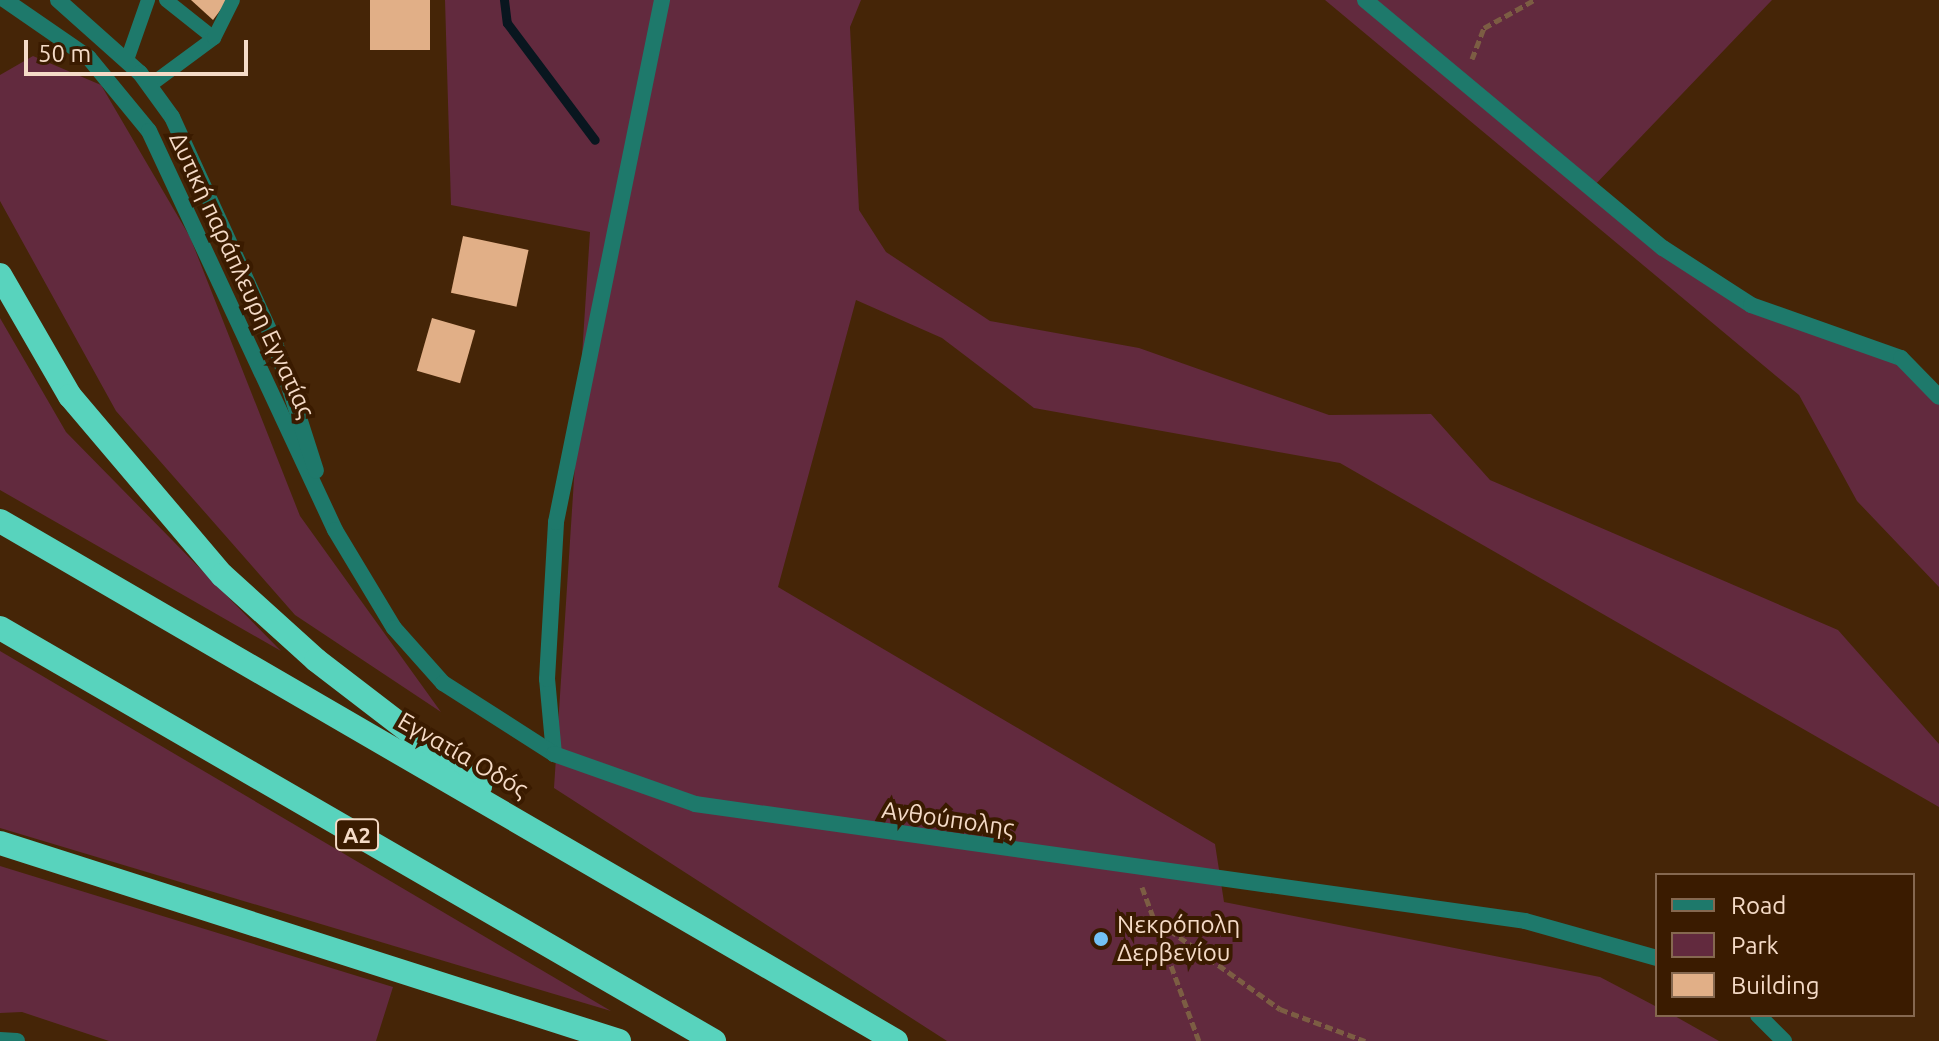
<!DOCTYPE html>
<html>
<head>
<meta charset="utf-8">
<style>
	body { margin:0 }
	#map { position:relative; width:1939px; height:1041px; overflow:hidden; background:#452507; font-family:Ubuntu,sans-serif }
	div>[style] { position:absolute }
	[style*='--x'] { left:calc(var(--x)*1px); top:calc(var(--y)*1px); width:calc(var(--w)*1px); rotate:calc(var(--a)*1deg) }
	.green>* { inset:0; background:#622a3e }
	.stream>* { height:9px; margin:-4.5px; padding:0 4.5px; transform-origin:4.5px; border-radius:4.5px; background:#09161f }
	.building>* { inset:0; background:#e1af87; transform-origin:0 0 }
	.path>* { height:5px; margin-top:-2.5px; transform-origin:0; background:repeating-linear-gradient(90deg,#7c5d43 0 8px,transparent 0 12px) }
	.service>* { height:14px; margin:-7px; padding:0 7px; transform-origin:7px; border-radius:7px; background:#1e796b }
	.minor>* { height:16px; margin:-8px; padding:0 8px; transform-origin:8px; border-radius:8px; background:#1e796b }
	.tertiary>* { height:16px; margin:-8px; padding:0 8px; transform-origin:8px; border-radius:8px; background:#1e796b }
	.motorway>* { height:24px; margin:-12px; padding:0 12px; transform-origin:12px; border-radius:12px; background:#58d3bd }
	.dots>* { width:22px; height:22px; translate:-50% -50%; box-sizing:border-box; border:4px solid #3a1b00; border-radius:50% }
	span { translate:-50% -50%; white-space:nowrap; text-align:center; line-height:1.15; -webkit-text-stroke:8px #3a1b00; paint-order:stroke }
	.shield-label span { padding:2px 6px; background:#3a1b00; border:2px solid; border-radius:6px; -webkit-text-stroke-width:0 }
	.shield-label { font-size:22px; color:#f5dbc7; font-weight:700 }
	.street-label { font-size:24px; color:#f5dbc7 }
	.poi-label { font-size:24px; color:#f5dbc7 }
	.left { translate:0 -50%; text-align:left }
	.legend { position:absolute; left:1655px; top:873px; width:260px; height:144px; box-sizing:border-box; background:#3a1b00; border:2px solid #856850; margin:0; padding:10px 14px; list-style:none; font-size:24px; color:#f5dbc7 }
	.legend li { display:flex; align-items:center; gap:16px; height:40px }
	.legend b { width:40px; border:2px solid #856850 }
	.scale { position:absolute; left:24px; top:40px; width:224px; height:36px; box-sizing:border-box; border:4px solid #f5dbc7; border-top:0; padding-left:10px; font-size:24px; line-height:28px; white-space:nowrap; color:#f5dbc7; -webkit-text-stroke:6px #3a1b00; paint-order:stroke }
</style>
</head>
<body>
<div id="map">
	<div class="green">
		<i style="clip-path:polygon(445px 0,861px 0,850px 27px,859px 210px,886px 252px,990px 321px,1139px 348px,1329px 415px,1431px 414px,1490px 480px,1838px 630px,1939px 744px,1939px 807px,1340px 463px,1034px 408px,942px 338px,856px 300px,778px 587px,1215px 844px,1224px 902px,1600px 977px,1657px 1007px,1657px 1015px,1673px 1015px,1719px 1041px,947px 1041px,554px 788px,590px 232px,451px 205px)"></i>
		<i style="clip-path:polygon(1325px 0,1772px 0,1591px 189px,1751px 305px,1901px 358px,1939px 397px,1939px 587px,1857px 501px,1799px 395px)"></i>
		<i style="clip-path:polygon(33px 56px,101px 85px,190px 237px,300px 516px,441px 712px,295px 615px,116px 411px,0 201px,0 75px)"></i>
		<i style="clip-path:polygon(0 318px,66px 432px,281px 651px,0 490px)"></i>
		<i style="clip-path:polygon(0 651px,611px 1011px,0 828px)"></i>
		<i style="clip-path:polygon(0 866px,393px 987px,376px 1041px,109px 1041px,22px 1012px,0 1013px)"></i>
	</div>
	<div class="stream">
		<i style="--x:504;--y:0;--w:23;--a:83"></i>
		<i style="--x:507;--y:23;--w:146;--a:53.1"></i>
	</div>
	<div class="building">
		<i style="clip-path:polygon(191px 0,228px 0,213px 20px)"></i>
		<i style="left:370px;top:0;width:60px;height:50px"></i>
		<i style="left:463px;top:236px;width:67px;height:58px;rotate:12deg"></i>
		<i style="left:432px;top:318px;width:45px;height:55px;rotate:16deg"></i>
	</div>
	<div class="path">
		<i style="--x:1472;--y:59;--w:33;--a:-69"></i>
		<i style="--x:1484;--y:28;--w:57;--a:-29.2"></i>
		<i style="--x:1142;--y:887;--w:164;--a:69.7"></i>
		<i style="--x:1150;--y:916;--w:160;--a:35.6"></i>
		<i style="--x:1280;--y:1009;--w:91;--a:20.6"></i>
	</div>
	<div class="service">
		<i style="--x:166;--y:0;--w:61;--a:38.4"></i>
		<i style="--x:127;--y:60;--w:64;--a:-70.7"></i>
		<i style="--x:149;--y:86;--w:81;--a:-36.4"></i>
		<i style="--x:214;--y:38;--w:42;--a:-63.4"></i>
	</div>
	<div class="minor">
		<i style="--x:1365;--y:0;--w:388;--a:39.8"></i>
		<i style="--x:1663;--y:248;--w:105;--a:32.9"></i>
		<i style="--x:1751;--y:305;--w:159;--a:19.5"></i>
		<i style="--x:1901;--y:358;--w:54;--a:45.7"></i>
		<i style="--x:554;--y:754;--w:75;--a:-95.3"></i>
		<i style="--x:547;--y:679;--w:157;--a:-86.7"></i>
		<i style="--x:556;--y:522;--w:533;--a:-78.52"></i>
	</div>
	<div class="tertiary">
		<i style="--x:5;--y:0;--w:102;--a:34.6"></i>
		<i style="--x:89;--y:58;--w:94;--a:50.6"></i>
		<i style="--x:149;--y:131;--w:440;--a:65"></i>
		<i style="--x:335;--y:530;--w:114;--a:59"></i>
		<i style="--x:394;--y:628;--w:74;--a:48.3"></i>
		<i style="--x:443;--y:683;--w:132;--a:32.6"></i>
		<i style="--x:554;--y:754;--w:150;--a:19.5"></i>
		<i style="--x:695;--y:804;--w:838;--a:8.02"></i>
		<i style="--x:1525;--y:921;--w:137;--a:15.7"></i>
		<i style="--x:58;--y:0;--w:110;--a:41.7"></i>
		<i style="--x:140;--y:73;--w:54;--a:54"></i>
		<i style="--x:172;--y:117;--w:248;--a:65.5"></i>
		<i style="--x:275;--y:343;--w:134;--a:72.2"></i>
		<i style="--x:1758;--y:1015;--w:37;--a:45"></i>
		<i style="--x:0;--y:1040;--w:17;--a:3"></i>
	</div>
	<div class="motorway">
		<i style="--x:0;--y:275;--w:140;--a:60"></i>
		<i style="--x:70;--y:396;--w:235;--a:49.7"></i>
		<i style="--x:222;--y:575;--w:127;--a:42.1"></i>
		<i style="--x:316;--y:660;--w:207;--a:37.5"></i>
		<i style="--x:0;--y:521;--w:1036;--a:30.13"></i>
		<i style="--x:0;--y:628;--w:825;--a:30.05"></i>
		<i style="--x:0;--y:843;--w:650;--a:17.74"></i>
	</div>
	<div class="dots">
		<i style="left:1101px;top:939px;background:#73c1f5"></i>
	</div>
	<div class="shield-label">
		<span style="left:357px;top:835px">Α2</span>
	</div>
	<div class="street-label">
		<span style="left:242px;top:275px;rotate:65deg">Δυτική παράπλευρη Εγνατίας</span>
		<span style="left:463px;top:755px;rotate:30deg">Εγνατία Οδός</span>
		<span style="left:948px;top:819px;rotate:8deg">Ανθούπολης</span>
	</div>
	<div class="poi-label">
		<span class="left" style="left:1117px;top:939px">Νεκρόπολη<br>Δερβενίου</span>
	</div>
	<ul class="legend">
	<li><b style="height:10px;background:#1e796b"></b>Road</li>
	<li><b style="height:22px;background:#622a3e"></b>Park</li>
	<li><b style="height:22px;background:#e1af87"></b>Building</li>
	</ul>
	<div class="scale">50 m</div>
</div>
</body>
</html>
